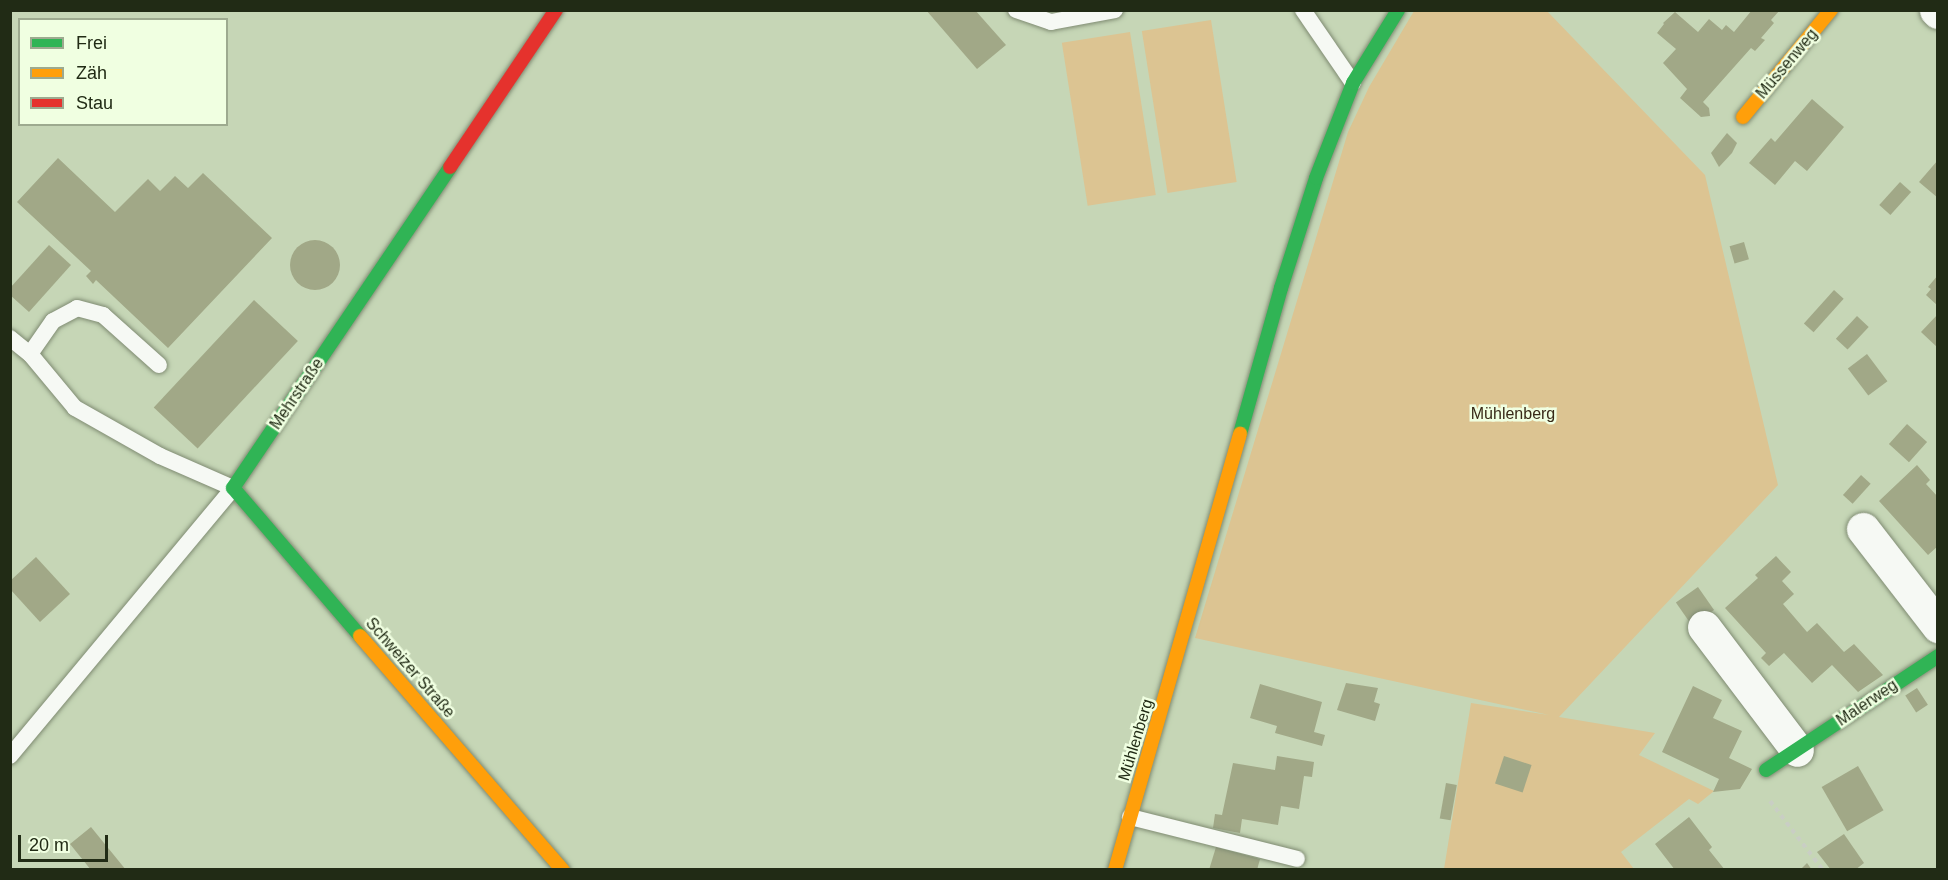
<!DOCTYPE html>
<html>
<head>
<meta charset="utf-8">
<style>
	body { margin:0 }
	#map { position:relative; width:1948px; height:880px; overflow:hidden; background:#c6d6b6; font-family:Helvetica,sans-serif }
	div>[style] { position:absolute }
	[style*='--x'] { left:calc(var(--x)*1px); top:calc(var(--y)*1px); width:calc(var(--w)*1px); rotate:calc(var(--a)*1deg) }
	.green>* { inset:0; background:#dcc492; transform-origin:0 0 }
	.building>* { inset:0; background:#a1a887; transform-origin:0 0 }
	.round { border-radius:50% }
	.path>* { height:4px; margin-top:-2px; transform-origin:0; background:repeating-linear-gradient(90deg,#c9cec4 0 4.5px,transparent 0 9px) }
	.roads { filter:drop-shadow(0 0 2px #7f8b72) drop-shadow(0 0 2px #7f8b72) }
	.lane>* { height:16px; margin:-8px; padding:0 8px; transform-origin:8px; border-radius:8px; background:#f6f9f4 }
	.street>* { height:33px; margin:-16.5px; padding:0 16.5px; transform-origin:16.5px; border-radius:16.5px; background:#f6f9f4 }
	.fast>* { height:14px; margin:-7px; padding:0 7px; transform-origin:7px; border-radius:7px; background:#30b455 }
	.slow>* { height:14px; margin:-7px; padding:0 7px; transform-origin:7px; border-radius:7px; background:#ff9f0a }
	.jam>* { height:14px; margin:-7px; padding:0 7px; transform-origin:7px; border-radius:7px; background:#e5322d }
	span { translate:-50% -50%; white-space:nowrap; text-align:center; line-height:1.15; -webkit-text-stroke:5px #f0ffe1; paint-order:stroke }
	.street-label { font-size:16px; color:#212b15 }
	.park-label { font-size:16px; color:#382917 }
	.frame { position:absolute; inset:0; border:12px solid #212b15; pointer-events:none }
	.legend { position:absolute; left:18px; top:18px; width:210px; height:108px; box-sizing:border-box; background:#f0ffe1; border:2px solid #9daa8f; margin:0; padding:8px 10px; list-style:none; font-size:18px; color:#212b15 }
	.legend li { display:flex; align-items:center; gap:12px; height:30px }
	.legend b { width:30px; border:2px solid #9daa8f }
	.scale { position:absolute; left:18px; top:835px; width:90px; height:27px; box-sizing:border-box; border:3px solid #212b15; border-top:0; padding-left:8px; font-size:18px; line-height:21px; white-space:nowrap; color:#212b15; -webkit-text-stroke:4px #f0ffe1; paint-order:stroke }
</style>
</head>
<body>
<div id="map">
	<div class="green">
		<i style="clip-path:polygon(1414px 11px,1547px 11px,1705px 175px,1778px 485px,1559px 717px,1655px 733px,1639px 755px,1714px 791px,1698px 804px,1689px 799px,1621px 852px,1634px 869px,1444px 869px,1471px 703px,1549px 715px,1195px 638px,1348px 132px,1369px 87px)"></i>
		<i style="left:1211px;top:20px;width:164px;height:70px;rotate:81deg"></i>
		<i style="left:1130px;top:32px;width:165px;height:69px;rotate:81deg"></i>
	</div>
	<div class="building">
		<i style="clip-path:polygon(926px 10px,975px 10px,1006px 45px,977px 69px)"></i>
		<i style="clip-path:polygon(1752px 10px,1780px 10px,1771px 20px,1774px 23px,1761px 38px,1765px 40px,1755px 51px,1751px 48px,1703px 102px,1709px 108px,1710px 116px,1701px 117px,1680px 98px,1687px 89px,1663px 63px,1676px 49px,1657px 33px,1664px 24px,1663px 23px,1675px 12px,1698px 32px,1709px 19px,1722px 30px,1726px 25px,1734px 32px)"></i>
		<i style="clip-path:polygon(1812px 99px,1844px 127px,1807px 171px,1795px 161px,1775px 185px,1749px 163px,1771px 138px,1775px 142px)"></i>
		<i style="clip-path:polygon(1727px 133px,1737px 143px,1732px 153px,1719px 167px,1711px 153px)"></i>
		<i style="clip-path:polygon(58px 158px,115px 212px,148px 179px,160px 191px,175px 176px,188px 188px,203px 173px,272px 238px,168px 348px,96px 280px,93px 284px,86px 276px,91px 271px,17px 202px)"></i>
		<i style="clip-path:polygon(1938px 160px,1938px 198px,1919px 182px)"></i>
		<i style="left:1900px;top:182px;width:15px;height:31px;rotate:42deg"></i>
		<i class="round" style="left:290px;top:240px;width:50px;height:50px"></i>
		<i style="left:1744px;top:242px;width:18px;height:15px;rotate:74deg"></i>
		<i style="clip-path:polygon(49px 245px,71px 265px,29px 312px,10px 295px,10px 288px)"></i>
		<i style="clip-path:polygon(1938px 275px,1938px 306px,1926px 295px,1931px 289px,1928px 287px)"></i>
		<i style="left:1834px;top:290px;width:13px;height:45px;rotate:42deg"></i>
		<i style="left:254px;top:300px;width:60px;height:147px;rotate:43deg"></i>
		<i style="clip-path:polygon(1938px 314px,1938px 348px,1921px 332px)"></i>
		<i style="left:1857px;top:316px;width:16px;height:31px;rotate:43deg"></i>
		<i style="left:1867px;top:354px;width:34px;height:24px;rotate:53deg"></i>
		<i style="left:1907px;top:424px;width:27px;height:27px;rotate:42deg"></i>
		<i style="clip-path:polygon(1917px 465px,1930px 480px,1926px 484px,1938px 497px,1938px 546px,1928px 555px,1879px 501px)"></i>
		<i style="left:1861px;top:475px;width:13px;height:27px;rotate:42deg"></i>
		<i style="clip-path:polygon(1776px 556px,1791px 572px,1782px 581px,1794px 594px,1783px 604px,1807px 632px,1817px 623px,1844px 652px,1854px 644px,1883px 675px,1858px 692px,1832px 665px,1812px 683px,1784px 653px,1769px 666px,1761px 658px,1766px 653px,1725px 608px,1758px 578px,1755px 575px)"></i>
		<i style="clip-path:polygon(36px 557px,70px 594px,40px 622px,10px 589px,10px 581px)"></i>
		<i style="left:1698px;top:587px;width:28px;height:27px;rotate:55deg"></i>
		<i style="clip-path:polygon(1346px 683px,1378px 688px,1374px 702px,1380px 704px,1375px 721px,1337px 710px)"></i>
		<i style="clip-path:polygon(1260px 684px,1322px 702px,1314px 732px,1325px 735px,1322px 746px,1275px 733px,1277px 726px,1250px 718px)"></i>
		<i style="clip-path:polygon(1693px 686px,1722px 700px,1713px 718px,1742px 731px,1729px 758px,1752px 769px,1740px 789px,1713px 792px,1719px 779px,1662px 752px)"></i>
		<i style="left:1917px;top:688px;width:20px;height:14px;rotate:57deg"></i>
		<i style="clip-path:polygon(1277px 756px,1314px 762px,1312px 777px,1304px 776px,1299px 809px,1281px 806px,1278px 825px,1242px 819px,1240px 833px,1213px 828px,1215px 814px,1222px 815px,1233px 763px,1275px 770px)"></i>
		<i style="left:1504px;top:756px;width:29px;height:29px;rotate:18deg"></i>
		<i style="left:1858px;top:766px;width:51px;height:42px;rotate:60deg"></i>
		<i style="left:1446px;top:783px;width:11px;height:36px;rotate:10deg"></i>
		<i style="clip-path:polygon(1689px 817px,1712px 847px,1709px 850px,1725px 870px,1675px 870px,1655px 844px)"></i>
		<i style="clip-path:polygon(91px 827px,126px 870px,91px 870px,70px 844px)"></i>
		<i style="clip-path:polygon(1844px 834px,1864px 863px,1855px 870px,1831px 870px,1817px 852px)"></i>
		<i style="clip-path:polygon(1216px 847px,1260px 859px,1257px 870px,1209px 870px)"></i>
		<i style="clip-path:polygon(1807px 863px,1812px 870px,1800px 870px)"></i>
	</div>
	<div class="path">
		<i style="--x:1770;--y:801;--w:87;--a:52.5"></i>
	</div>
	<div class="roads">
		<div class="lane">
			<i style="--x:1016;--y:10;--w:37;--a:19"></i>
			<i style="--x:1051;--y:22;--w:65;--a:-10.6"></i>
			<i style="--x:1303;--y:10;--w:88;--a:55.6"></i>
			<i style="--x:10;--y:338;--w:26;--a:39"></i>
			<i style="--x:10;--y:756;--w:349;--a:-50.2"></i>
			<i style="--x:233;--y:488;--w:80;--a:-156.3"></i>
			<i style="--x:160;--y:456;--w:98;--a:-150.5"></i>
			<i style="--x:75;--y:408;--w:70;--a:-129.8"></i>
			<i style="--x:30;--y:354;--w:40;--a:-55.1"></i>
			<i style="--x:53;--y:321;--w:27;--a:-28"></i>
			<i style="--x:77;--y:308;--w:27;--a:15"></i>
			<i style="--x:103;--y:315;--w:75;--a:41.8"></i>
			<i style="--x:1130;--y:817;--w:172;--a:14.1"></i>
		</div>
		<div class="street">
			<i style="--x:1936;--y:10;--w:3;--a:45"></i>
			<i style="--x:1863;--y:529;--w:123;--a:52.3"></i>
			<i style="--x:1704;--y:627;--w:154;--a:52.9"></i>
		</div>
		<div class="fast">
			<i style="--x:1240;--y:434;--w:152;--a:-74.3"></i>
			<i style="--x:1281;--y:288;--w:115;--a:-72.3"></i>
			<i style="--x:1316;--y:178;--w:102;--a:-68.7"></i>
			<i style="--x:1353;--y:83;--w:86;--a:-58.3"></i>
			<i style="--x:360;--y:636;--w:195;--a:-130.6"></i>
			<i style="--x:233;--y:488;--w:387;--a:-55.9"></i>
			<i style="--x:1766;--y:770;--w:206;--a:-33.5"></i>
		</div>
		<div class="slow">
			<i style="--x:1743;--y:117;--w:139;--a:-50.6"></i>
			<i style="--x:360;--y:636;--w:310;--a:49.1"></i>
			<i style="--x:1115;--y:870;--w:454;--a:-74"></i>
		</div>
		<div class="jam">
			<i style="--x:450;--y:167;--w:189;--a:-56"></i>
		</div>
	</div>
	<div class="street-label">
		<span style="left:1787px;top:64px;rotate:-50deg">Müssenweg</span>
		<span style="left:297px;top:394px;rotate:-56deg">Mehrstraße</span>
		<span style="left:410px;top:668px;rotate:49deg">Schweizer Straße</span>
		<span style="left:1867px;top:703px;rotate:-34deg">Malerweg</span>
		<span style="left:1136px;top:740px;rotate:-73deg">Mühlenberg</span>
	</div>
	<div class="park-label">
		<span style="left:1513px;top:414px">Mühlenberg</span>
	</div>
	<div class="frame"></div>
	<ul class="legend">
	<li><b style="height:8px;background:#30b455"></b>Frei</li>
	<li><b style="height:8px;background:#ff9f0a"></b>Zäh</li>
	<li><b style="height:8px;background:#e5322d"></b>Stau</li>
	</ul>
	<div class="scale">20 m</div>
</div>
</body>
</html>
